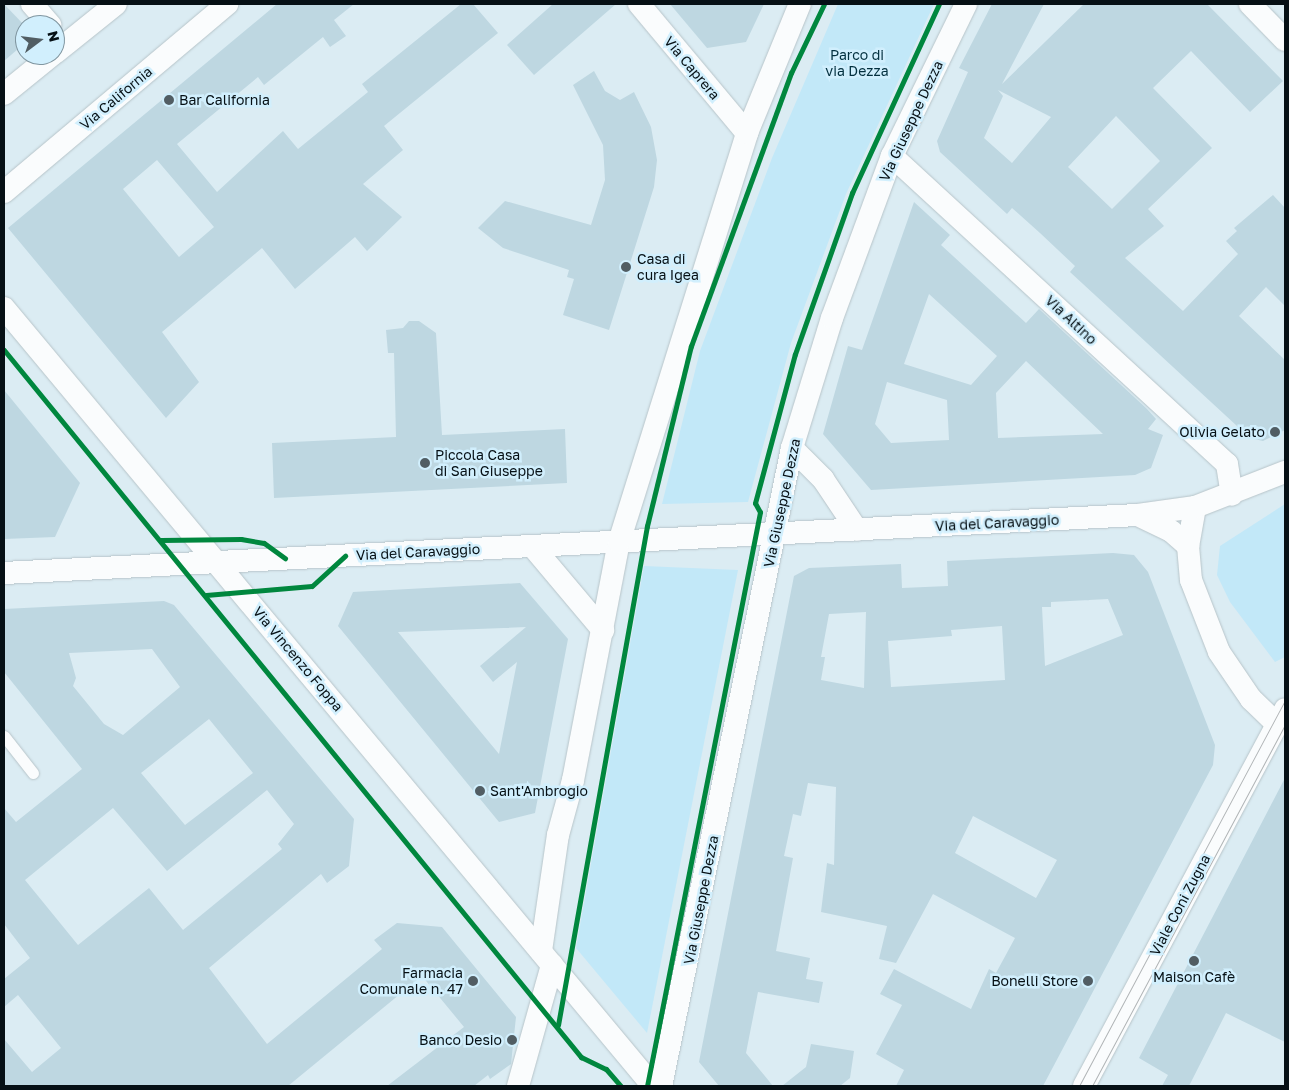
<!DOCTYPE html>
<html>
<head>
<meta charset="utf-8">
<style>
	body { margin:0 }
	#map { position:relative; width:1289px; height:1090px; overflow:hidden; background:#dbecf3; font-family:"Golos Text",sans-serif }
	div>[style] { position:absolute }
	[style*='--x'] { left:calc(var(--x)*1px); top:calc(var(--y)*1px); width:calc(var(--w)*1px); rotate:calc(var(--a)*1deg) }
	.green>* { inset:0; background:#c2e8f8 }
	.building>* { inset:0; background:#bed7e1 }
	.roads { filter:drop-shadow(0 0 1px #b7c4c9) drop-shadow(0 0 1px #b7c4c9) }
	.service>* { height:11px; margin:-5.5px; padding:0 5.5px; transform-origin:5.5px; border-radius:5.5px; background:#fafcfd }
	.minor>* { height:22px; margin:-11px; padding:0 11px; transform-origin:11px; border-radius:11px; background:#fafcfd }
	.tram>* { height:1px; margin:-0.5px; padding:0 0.5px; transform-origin:0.5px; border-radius:0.5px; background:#b0b4b6 }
	.cycleway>* { height:5px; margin:-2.5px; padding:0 2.5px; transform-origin:2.5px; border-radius:2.5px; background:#00873e }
	.dots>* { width:14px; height:14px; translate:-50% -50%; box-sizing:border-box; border:2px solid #d1effd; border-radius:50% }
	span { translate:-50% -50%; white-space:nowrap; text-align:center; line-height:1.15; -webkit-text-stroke:5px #d1effd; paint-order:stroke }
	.park-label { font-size:14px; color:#03303f }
	.street-label { font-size:14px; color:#061015 }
	.poi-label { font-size:14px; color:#061015 }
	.left { translate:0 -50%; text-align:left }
	.right { translate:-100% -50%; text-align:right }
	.frame { position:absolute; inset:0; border:5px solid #061015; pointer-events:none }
	.north { position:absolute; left:15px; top:15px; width:50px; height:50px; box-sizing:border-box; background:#d1effd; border:1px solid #8096a0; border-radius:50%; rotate:75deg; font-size:14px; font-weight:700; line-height:20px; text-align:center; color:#061015 }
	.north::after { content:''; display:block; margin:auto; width:18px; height:22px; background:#515d63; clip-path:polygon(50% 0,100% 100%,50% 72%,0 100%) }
</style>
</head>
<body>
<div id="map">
	<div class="green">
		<i style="clip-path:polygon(838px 4px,934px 4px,846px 194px,791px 343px,748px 502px,662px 504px,700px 351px,772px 158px)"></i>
		<i style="clip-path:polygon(1285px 504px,1285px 657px,1275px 662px,1230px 602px,1217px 575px,1220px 546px)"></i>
		<i style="clip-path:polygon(644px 566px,738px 570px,647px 1033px,576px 948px)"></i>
	</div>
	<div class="building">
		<i style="clip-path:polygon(4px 4px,25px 26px,25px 43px,4px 61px)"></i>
		<i style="clip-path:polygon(evenodd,277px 4px,354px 4px,334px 20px,346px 36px,330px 47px,323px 37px,264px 85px,258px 77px,177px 144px,217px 192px,283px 131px,298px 149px,368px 92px,362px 84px,461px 4px,473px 4px,498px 33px,384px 126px,403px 150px,363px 184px,402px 217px,367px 251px,355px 237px,295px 289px,262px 248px,162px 332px,199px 382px,166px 418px,8px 228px,277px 4px,157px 160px,214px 227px,179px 257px,123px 189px,157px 160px)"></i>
		<i style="clip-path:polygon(553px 4px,616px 4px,534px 75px,507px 45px)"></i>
		<i style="clip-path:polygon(670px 4px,764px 4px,746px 42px,707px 48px)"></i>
		<i style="clip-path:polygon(evenodd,992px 4px,1044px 4px,1002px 84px,1084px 4px,1207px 4px,1283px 81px,1250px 112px,1191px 51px,1153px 88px,1212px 148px,1148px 209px,1164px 226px,1125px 258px,1183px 311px,1238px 254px,1226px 241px,1237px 231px,1234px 228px,1273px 195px,1285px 208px,1285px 306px,1266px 287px,1239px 316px,1285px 360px,1285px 430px,1263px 441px,1250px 438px,1070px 272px,1075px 266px,1040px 233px,1012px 208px,1007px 214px,940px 152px,937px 141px,968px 72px,959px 68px,992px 4px,998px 90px,1051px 117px,1012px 163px,984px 138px,1003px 96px,998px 90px,992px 4px,1116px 116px,1160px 161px,1112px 209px,1068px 167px,1116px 116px)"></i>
		<i style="clip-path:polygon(594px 71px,605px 91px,620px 100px,634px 92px,651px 127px,657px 160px,654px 187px,609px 330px,563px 315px,574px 279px,567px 277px,569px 270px,503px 248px,478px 228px,505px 201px,591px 225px,605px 180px,603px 145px,573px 85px)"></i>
		<i style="clip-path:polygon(evenodd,914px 202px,950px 235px,941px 245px,1026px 323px,1039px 309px,1147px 409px,1156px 419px,1148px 429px,1163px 435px,1151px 468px,1135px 475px,871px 490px,823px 434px,848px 346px,862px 350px,914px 202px,929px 294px,997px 356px,971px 385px,904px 364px,929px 294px,914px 202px,1026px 361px,1103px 434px,998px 438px,996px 393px,1026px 361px,914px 202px,887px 382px,947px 400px,949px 440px,891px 443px,875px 424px,887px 382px)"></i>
		<i style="clip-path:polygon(409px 321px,419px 321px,436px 333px,442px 435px,565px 429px,567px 483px,274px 498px,272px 443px,396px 437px,394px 353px,388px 353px,386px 330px,403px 328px)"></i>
		<i style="clip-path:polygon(4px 390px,80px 483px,55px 537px,4px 539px)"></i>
		<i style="clip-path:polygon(evenodd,1113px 553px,1134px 555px,1148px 572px,1215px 745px,1213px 765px,1043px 1086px,896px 1086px,904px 1070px,876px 1054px,902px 1005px,880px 994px,894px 969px,971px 1009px,989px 969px,996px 973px,1015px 938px,933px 894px,896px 963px,879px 959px,887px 926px,821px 912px,827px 863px,834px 865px,836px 787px,808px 783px,801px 816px,793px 814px,784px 856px,793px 858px,776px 951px,810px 958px,806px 979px,823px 982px,819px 1003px,758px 992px,746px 1053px,773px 1086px,719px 1086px,699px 1062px,794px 576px,809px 568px,901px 564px,902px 588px,948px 586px,947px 561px,1113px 553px,1108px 599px,1123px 635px,1045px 666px,1042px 607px,1051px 607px,1051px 602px,1108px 599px,1113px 553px,866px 612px,864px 688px,821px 680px,825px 657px,821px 657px,829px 614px,866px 612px,1113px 553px,1002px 626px,1005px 680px,891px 687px,888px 641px,952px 636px,951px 630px,1002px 626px,1113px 553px,973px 816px,1057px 860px,1036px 898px,955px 853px,973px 816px)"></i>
		<i style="clip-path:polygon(evenodd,520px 583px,568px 639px,535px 813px,499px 822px,338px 626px,353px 592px,520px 583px,526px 627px,480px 666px,493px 682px,517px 662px,499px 754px,398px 632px,526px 627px)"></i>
		<i style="clip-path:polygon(evenodd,164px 601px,174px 605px,354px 819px,349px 866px,327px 883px,321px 874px,209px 968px,267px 1044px,382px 949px,374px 940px,397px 923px,442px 927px,516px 1017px,511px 1064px,490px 1079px,488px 1075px,474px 1086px,387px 1086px,464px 1027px,422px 976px,288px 1086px,4px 1086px,4px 1039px,32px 1072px,61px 1048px,18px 995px,4px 1007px,4px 979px,30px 958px,4px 924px,4px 808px,16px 822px,82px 769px,4px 672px,4px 609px,164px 601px,152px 649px,180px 687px,123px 735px,104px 724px,73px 686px,76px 678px,69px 653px,152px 649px,164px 601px,209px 719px,253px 773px,185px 825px,141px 773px,209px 719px,164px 601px,267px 790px,294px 824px,278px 844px,282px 849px,183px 930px,149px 888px,78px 945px,25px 880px,113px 808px,167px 871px,267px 790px)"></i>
		<i style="clip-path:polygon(1285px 778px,1285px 1042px,1226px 1013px,1189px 1086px,1162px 1086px,1168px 1075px,1139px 1058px)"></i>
		<i style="clip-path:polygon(811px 1044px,854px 1051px,850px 1078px,840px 1086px,782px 1086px,806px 1067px)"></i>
	</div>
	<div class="roads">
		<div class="service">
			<i style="--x:4;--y:736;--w:47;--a:51.9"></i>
		</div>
		<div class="minor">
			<i style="--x:32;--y:4;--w:28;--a:49"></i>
			<i style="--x:639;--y:4;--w:168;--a:50.1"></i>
			<i style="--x:1250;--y:4;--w:50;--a:45.8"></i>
			<i style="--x:55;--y:53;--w:78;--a:-38.8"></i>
			<i style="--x:4;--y:94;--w:62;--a:-39.1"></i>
			<i style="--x:892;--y:156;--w:455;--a:42.6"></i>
			<i style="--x:1227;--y:464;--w:31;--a:81"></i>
			<i style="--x:4;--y:192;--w:292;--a:-40.1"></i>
			<i style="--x:4;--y:308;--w:1013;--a:50.17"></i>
			<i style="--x:792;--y:448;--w:44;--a:45"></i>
			<i style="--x:823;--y:479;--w:61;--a:56.3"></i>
			<i style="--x:1195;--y:507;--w:40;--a:100"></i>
			<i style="--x:1188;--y:546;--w:34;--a:85"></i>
			<i style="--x:1191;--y:580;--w:77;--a:68.7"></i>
			<i style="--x:1219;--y:652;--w:57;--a:55.8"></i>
			<i style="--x:1251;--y:699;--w:36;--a:44"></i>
			<i style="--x:1138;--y:515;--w:37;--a:26"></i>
			<i style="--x:1171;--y:531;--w:23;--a:41"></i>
			<i style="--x:533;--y:547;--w:109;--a:49.9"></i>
			<i style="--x:4;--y:573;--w:1135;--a:-2.93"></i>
			<i style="--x:1138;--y:515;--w:58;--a:-8"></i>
			<i style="--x:1195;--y:507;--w:97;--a:-21.3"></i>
			<i style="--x:541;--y:951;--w:117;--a:-81.7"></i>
			<i style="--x:558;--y:835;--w:57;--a:-74.7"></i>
			<i style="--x:573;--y:780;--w:242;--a:-79.1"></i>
			<i style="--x:619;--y:542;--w:429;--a:-72.6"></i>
			<i style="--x:747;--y:133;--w:139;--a:-67.7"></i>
			<i style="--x:518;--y:1086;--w:126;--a:-74.3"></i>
			<i style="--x:661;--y:1086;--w:651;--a:-78.4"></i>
			<i style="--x:792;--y:448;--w:136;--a:-72.9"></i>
			<i style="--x:832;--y:318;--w:173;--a:-69.7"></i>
			<i style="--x:892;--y:156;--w:169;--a:-64"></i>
			<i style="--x:1084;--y:1086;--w:427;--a:-61.9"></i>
		</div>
	</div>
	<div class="tram">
		<i style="--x:1079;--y:1086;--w:438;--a:-61.9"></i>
		<i style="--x:1092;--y:1086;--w:409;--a:-61.9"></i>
	</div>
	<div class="cycleway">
		<i style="--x:4;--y:350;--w:913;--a:50.78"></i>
		<i style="--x:581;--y:1057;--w:28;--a:26"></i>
		<i style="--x:606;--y:1069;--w:23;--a:49"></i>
		<i style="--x:161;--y:540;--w:80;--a:-0.7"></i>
		<i style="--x:241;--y:539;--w:23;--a:10"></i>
		<i style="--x:264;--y:543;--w:26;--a:36"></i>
		<i style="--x:206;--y:595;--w:106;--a:-4.9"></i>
		<i style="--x:312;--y:586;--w:45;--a:-42.3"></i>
		<i style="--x:558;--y:1025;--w:507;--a:-79.89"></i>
		<i style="--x:647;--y:526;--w:185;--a:-76.3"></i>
		<i style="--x:691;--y:346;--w:291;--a:-69.9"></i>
		<i style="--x:791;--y:73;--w:76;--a:-64.4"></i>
		<i style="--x:647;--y:1086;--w:585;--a:-78.86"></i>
		<i style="--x:760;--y:512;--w:10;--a:-119"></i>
		<i style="--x:755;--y:503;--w:154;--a:-75"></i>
		<i style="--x:795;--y:354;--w:171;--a:-70.5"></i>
		<i style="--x:852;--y:193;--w:208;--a:-65.3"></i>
	</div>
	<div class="dots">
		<i style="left:169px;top:100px;background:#515d63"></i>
		<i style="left:626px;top:267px;background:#515d63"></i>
		<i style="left:1275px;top:432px;background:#515d63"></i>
		<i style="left:425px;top:463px;background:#515d63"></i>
		<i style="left:480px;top:791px;background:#515d63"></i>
		<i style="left:1194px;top:961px;background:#515d63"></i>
		<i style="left:473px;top:981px;background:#515d63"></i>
		<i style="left:1088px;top:981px;background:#515d63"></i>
		<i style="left:512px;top:1040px;background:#515d63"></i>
	</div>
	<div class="park-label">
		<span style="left:857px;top:63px">Parco di<br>via Dezza</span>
	</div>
	<div class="street-label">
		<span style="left:692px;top:68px;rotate:50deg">Via Caprera</span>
		<span style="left:116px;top:98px;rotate:-40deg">Via California</span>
		<span style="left:911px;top:121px;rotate:-65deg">Via Giuseppe Dezza</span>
		<span style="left:1071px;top:320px;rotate:43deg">Via Altino</span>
		<span style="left:782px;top:503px;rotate:-78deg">Via Giuseppe Dezza</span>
		<span style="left:997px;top:523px;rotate:-3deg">Via del Caravaggio</span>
		<span style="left:418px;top:552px;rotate:-3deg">Via del Caravaggio</span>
		<span style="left:298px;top:659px;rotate:50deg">Via Vincenzo Foppa</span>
		<span style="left:701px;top:900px;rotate:-79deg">Via Giuseppe Dezza</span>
		<span style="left:1180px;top:905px;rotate:-62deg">Viale Coni Zugna</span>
	</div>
	<div class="poi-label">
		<span class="left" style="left:179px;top:100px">Bar California</span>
		<span class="left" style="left:637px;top:267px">Casa di<br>cura Igea</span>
		<span class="right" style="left:1265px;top:432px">Olivia Gelato</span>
		<span class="left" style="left:435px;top:463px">Piccola Casa<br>di San Giuseppe</span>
		<span class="left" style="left:490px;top:791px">Sant'Ambrogio</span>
		<span class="right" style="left:463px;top:981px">Farmacia<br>Comunale n. 47</span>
		<span style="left:1194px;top:977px">Maison Cafè</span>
		<span class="right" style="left:1078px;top:981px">Bonelli Store</span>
		<span class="right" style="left:502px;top:1040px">Banco Desio</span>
	</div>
	<div class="frame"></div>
	<div class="north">N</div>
</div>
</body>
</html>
